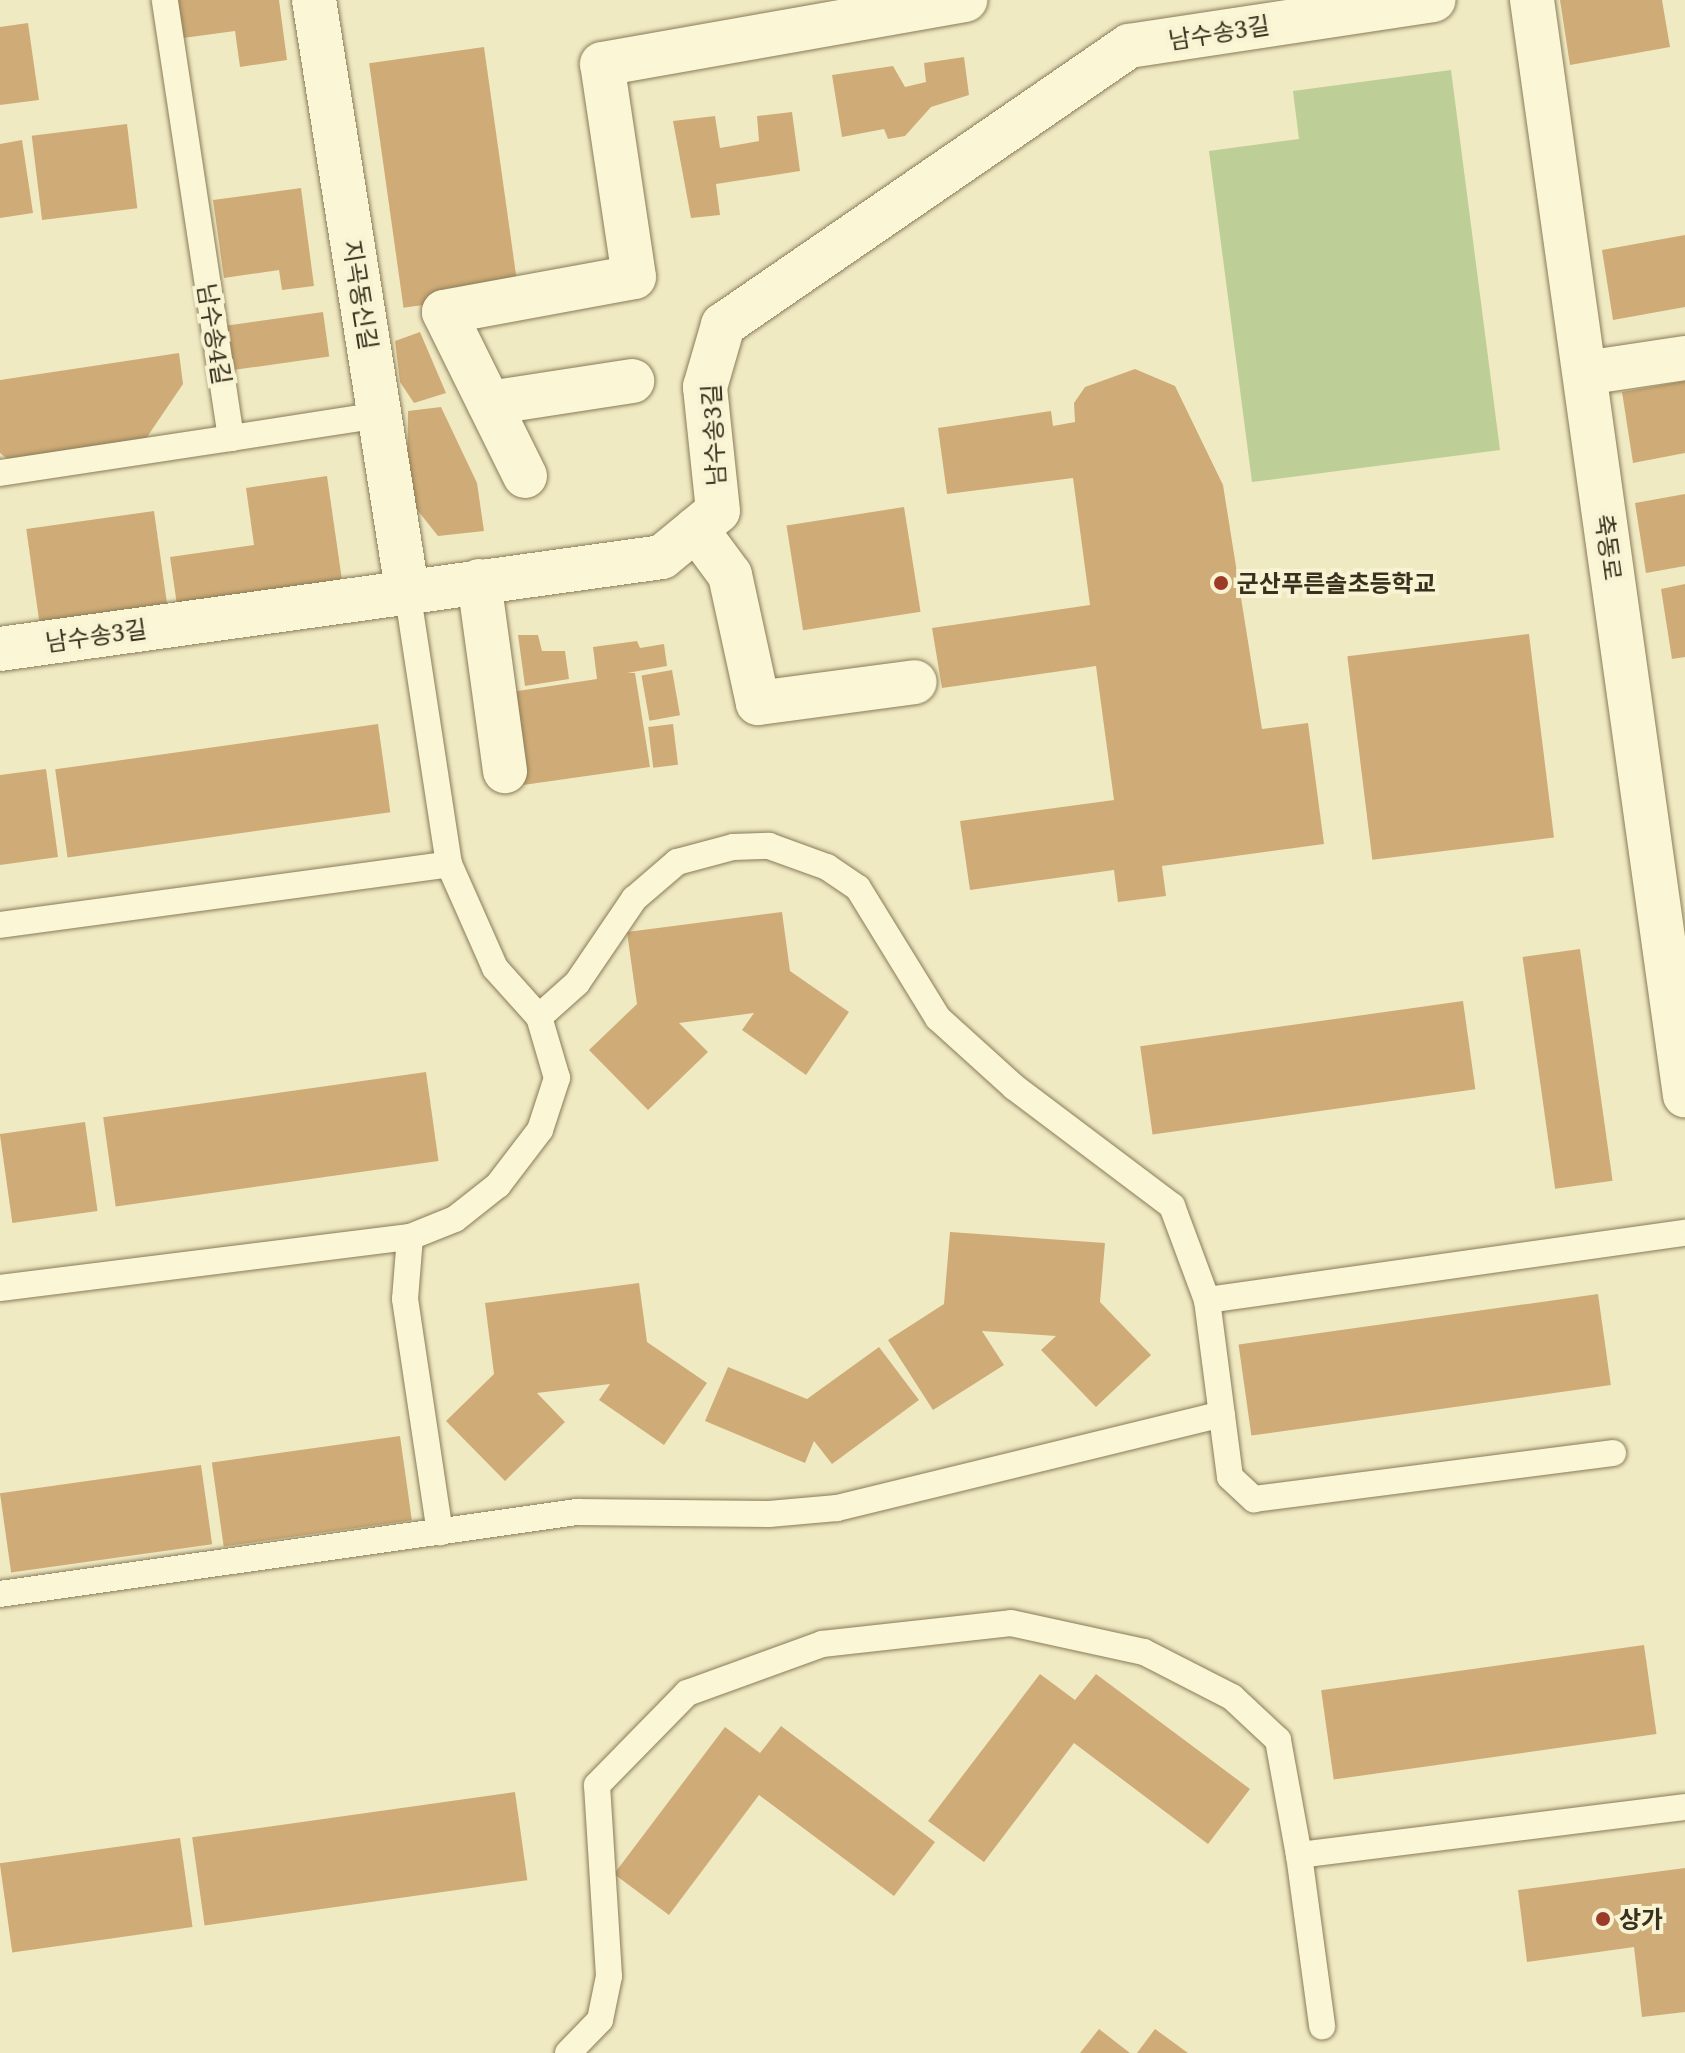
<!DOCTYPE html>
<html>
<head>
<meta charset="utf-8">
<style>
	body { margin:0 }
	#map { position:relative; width:1685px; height:2053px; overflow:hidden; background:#f0eac3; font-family:"Noto Serif","Noto Sans KR",serif }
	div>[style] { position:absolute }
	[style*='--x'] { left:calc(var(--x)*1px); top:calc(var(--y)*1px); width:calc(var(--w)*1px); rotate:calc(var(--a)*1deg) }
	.green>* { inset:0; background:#bdce96 }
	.building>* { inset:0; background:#cfac77; transform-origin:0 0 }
	.roads { filter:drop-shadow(0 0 2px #8a7c59) drop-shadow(0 0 2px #8a7c59) }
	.service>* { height:26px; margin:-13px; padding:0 13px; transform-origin:13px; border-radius:13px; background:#faf6d6 }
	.minor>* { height:44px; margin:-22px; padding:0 22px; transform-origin:22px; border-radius:22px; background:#faf6d6 }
	.tertiary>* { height:44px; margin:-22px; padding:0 22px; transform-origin:22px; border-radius:22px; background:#faf6d6 }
	.dots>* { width:22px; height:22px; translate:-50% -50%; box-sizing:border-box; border:4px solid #f7f3d3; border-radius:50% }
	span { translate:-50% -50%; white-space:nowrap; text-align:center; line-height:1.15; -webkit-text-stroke:8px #f7f3d3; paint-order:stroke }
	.street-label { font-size:24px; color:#3a301e }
	.poi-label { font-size:24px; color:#3a301e; font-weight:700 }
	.left { translate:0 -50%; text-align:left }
</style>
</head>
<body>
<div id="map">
	<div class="green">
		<i style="clip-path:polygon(1451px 70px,1500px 450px,1252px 482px,1209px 151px,1299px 139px,1293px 91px)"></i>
	</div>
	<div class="building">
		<i style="clip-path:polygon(178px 0,279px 0,287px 60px,240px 67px,235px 31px,183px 38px)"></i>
		<i style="clip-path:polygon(1560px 0,1662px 0,1670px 47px,1570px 65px)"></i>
		<i style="clip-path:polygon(28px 23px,39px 100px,0 105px,0 27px)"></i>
		<i style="left:484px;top:47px;width:247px;height:116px;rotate:82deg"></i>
		<i style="clip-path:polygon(964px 57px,969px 95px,931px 107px,905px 136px,888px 139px,884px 129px,842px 137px,832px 75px,893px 66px,905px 87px,926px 82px,924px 63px)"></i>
		<i style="clip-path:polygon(792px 112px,800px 171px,716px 184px,720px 215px,691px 218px,673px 121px,715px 116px,720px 148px,759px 141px,757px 116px)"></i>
		<i style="left:127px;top:124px;width:85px;height:96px;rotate:83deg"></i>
		<i style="clip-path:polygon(22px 140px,33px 213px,0 218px,0 144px)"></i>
		<i style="clip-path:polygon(301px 188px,314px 286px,282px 290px,279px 270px,224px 278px,213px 200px)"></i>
		<i style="clip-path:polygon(1685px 235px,1685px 307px,1613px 320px,1602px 250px)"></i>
		<i style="left:323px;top:312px;width:45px;height:102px;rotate:82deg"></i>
		<i style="clip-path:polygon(420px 332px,446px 393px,414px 403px,400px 382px,395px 341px)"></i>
		<i style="clip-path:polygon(179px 353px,183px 384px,145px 440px,9px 460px,0 453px,0 380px)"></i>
		<i style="clip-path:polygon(1135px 369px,1175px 386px,1223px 485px,1262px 729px,1308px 723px,1324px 844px,1162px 866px,1166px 896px,1118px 902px,1114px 870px,970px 890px,960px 821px,1114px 800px,1096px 666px,942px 688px,932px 628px,1090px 605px,1073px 478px,947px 494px,938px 428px,1051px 411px,1053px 426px,1075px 422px,1074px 403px,1085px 387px)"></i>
		<i style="clip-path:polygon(1685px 381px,1685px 453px,1633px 463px,1622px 392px)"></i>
		<i style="clip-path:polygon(441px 407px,477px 483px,484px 531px,438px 536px,407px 497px,408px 411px)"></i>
		<i style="clip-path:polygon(327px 476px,342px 580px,177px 605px,170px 557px,254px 545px,246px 488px)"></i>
		<i style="clip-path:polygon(1685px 494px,1685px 566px,1646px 573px,1635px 503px)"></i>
		<i style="left:904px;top:507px;width:106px;height:119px;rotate:81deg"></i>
		<i style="left:154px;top:511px;width:97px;height:129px;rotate:82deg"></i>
		<i style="clip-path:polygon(1685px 584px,1685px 657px,1672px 659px,1661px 589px)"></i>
		<i style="left:1529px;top:634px;width:205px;height:183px;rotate:83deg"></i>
		<i style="clip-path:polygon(518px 635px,538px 635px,542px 651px,565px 651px,569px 679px,525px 686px)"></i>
		<i style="clip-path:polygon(637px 641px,640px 648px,664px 644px,667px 666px,627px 673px,635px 673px,650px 767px,523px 785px,511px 692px,597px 679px,593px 647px)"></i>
		<i style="left:672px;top:670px;width:46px;height:31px;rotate:80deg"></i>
		<i style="left:378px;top:724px;width:89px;height:326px;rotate:82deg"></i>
		<i style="left:673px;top:724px;width:41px;height:25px;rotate:83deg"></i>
		<i style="clip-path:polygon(46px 769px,58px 857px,0 865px,0 775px)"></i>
		<i style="clip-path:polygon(782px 912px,790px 971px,849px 1012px,806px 1075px,742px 1030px,754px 1013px,679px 1023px,708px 1052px,648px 1110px,589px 1050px,637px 1004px,627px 932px)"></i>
		<i style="left:1580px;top:949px;width:234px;height:58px;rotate:82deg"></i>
		<i style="left:1463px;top:1001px;width:89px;height:326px;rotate:82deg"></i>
		<i style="left:426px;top:1072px;width:90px;height:326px;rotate:82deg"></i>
		<i style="left:85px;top:1122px;width:90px;height:86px;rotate:82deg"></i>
		<i style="clip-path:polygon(950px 1232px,1105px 1243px,1100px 1302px,1151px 1355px,1096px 1407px,1041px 1350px,1056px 1336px,982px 1331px,1004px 1365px,933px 1410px,888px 1340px,944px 1304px)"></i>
		<i style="clip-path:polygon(639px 1283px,647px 1342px,707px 1383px,664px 1445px,599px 1400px,610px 1384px,537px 1393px,565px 1422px,505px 1481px,446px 1421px,494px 1374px,485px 1303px)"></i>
		<i style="left:1598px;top:1294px;width:92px;height:363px;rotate:82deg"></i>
		<i style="clip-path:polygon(879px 1347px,919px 1400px,832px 1464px,814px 1441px,805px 1463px,705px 1421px,728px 1367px,807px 1399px)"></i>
		<i style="left:400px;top:1436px;width:85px;height:190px;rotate:82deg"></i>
		<i style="left:201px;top:1465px;width:80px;height:203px;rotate:82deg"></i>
		<i style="left:1644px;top:1645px;width:90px;height:326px;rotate:82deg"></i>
		<i style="clip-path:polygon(1040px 1674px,1075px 1700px,1096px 1674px,1250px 1789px,1208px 1844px,1074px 1743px,984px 1862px,928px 1821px)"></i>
		<i style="clip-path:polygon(781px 1726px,935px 1842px,894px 1896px,759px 1795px,669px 1915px,614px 1874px,725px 1727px,760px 1753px)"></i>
		<i style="left:515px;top:1792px;width:89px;height:326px;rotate:82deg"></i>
		<i style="left:180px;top:1838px;width:90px;height:182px;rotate:82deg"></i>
		<i style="clip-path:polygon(1685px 1868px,1685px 2012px,1642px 2017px,1634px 1947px,1527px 1962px,1518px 1890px)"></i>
		<i style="clip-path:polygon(1099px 2029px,1130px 2053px,1080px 2053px)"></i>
		<i style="clip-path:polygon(1155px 2029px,1188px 2053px,1137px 2053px)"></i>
	</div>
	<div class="roads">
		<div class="service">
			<i style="--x:231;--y:438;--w:151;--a:-8.8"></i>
			<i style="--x:0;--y:473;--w:234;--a:-8.6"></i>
			<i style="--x:231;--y:438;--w:443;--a:-98.6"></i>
			<i style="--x:407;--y:590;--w:277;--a:81.3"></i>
			<i style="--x:449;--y:864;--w:114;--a:66.1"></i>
			<i style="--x:495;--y:968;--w:66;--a:48.1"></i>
			<i style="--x:0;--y:925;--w:453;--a:-7.7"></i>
			<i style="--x:410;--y:1237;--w:62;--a:94.6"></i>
			<i style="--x:405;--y:1299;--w:236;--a:81.5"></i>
			<i style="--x:0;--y:1288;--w:413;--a:-7.1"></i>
			<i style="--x:410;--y:1237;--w:48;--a:-21.8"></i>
			<i style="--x:455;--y:1219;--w:55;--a:-38.3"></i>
			<i style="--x:498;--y:1185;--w:69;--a:-52.6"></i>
			<i style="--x:540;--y:1130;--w:55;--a:-71.9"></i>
			<i style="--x:557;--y:1078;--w:64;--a:-106.4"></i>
			<i style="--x:539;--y:1017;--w:51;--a:-41.8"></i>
			<i style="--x:577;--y:983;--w:102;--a:-55.8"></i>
			<i style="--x:634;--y:899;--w:57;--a:-40.7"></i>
			<i style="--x:677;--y:862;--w:58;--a:-15"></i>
			<i style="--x:733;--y:847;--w:36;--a:-2"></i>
			<i style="--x:769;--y:846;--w:62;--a:19.9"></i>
			<i style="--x:827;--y:867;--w:37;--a:34"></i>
			<i style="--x:858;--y:888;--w:153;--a:58.4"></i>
			<i style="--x:938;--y:1018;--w:103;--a:42.2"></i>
			<i style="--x:1014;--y:1087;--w:198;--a:37"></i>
			<i style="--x:1172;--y:1206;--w:100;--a:69.6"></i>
			<i style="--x:1207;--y:1300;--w:483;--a:-8"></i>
			<i style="--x:1207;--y:1300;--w:178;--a:82.6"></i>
			<i style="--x:1230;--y:1477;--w:33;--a:43"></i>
			<i style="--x:1254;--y:1499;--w:362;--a:-7.3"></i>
			<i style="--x:0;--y:1594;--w:583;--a:-8.09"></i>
			<i style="--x:577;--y:1512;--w:192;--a:0.6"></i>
			<i style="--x:769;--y:1514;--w:68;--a:-5"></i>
			<i style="--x:837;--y:1508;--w:396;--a:-13.7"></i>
			<i style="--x:1299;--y:1855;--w:173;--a:82.3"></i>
			<i style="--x:568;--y:2053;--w:46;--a:-45.9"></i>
			<i style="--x:600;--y:2020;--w:45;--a:-78.4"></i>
			<i style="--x:609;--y:1976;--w:191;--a:-93.6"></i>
			<i style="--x:597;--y:1785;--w:129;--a:-45.6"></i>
			<i style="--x:687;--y:1693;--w:144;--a:-19.9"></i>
			<i style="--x:822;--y:1644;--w:190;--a:-6.3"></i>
			<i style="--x:1011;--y:1623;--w:136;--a:12.3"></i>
			<i style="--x:1144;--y:1652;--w:99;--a:27.1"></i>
			<i style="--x:1232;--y:1697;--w:63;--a:43.1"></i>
			<i style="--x:1278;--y:1740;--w:117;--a:79.7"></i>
			<i style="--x:1299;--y:1855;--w:389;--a:-7.1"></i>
		</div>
		<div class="minor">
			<i style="--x:314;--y:0;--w:597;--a:81.04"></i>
			<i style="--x:1585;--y:373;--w:101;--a:-8.5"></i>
			<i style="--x:489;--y:403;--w:145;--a:-8.7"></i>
			<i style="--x:525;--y:476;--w:183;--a:-116.3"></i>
			<i style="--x:444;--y:312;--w:193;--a:-10.4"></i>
			<i style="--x:634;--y:277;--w:215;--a:-98.5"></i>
			<i style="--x:602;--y:64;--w:369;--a:-10"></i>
			<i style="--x:696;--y:529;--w:57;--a:53.5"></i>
			<i style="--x:730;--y:575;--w:131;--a:77.7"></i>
			<i style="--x:758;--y:703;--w:158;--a:-7.6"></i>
			<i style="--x:479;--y:581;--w:192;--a:82.2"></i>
			<i style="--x:0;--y:649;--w:668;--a:-7.91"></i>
			<i style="--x:662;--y:557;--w:72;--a:-39.4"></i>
			<i style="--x:718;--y:511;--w:125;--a:-96"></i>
			<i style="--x:705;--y:387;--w:65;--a:-73.8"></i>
			<i style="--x:723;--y:325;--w:493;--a:-34.5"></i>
			<i style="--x:1129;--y:46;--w:308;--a:-8.6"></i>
		</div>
		<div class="tertiary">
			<i style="--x:1532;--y:0;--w:1106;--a:82.05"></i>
		</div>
	</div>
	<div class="dots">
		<i style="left:1221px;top:583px;background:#9c3b27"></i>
		<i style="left:1603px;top:1919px;background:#9c3b27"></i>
	</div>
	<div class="street-label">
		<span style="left:1219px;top:32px;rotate:-9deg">남수송3길</span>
		<span style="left:361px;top:295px;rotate:81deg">지곡동신길</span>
		<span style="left:215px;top:334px;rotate:81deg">남수송4길</span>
		<span style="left:713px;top:435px;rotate:-93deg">남수송3길</span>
		<span style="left:1609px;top:547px;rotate:82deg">축동로</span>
		<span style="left:96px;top:635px;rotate:-8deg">남수송3길</span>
	</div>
	<div class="poi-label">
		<span class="left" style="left:1237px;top:583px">군산푸른솔초등학교</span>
		<span class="left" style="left:1619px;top:1919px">상가</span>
	</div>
</div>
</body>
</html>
